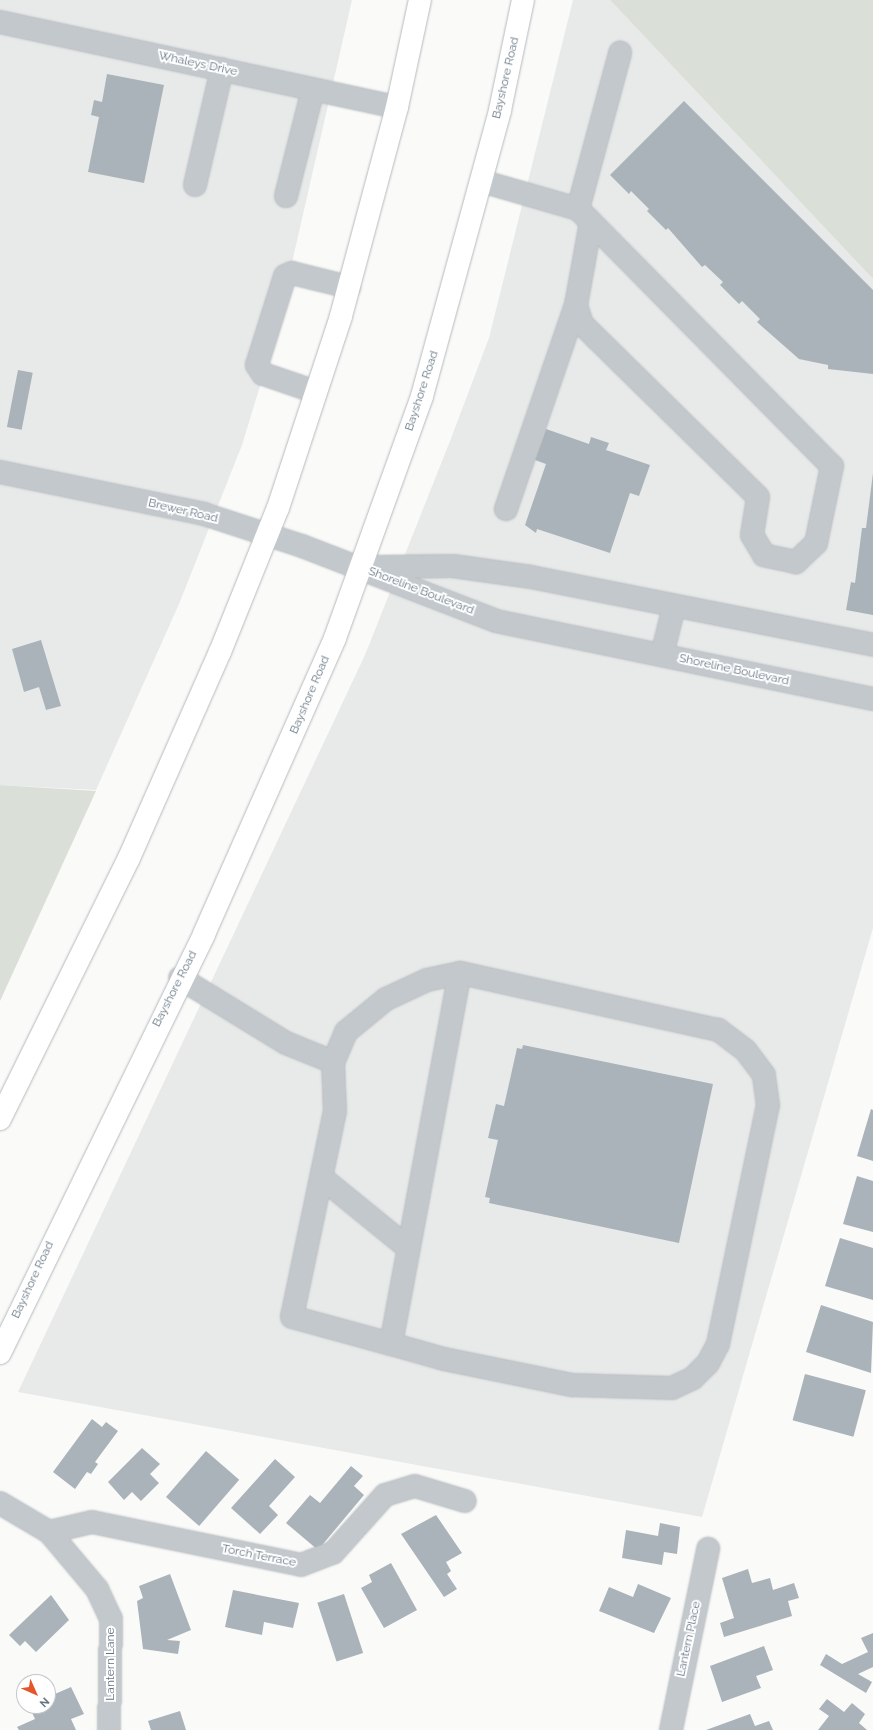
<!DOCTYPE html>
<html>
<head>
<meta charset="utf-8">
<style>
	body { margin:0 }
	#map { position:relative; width:873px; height:1730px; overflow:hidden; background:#fafaf8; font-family:Raleway,sans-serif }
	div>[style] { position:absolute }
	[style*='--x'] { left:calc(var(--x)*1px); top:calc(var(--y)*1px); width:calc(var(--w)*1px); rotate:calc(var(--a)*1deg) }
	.built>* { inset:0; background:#e8e9e9 }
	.green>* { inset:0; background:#dadfd7 }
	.building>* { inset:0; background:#aab3b9; transform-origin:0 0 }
	.roads { filter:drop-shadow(0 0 1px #b5babe) drop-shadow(0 0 1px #b5babe) }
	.minor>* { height:22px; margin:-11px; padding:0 11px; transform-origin:11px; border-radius:11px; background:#c3c8cc }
	.major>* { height:22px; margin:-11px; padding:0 11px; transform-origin:11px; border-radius:11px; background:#fff }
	span { translate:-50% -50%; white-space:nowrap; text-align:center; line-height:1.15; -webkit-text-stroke:4px #fff; paint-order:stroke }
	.street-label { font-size:12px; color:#657683 }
	.north { position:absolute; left:16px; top:1674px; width:40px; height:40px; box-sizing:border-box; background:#fff; border:1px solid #c1c8cd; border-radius:50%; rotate:135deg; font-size:11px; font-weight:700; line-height:16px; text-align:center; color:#657683 }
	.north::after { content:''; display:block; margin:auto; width:14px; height:18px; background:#e4572e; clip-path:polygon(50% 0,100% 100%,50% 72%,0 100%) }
</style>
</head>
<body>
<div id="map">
	<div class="built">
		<i style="clip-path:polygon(0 0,352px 0,275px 337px,242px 445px,179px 604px,96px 790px,0 785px)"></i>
		<i style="clip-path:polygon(573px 0,610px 0,873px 279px,873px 928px,702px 1517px,18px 1392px,365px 655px,450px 441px,489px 338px)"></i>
	</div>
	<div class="green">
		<i style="clip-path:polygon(610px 0,873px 0,873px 279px)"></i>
		<i style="clip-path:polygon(0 785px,96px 791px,0 1001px)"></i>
	</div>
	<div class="building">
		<i style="clip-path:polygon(107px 74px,164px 85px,144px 183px,88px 172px,99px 117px,91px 115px,94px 100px,102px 102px)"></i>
		<i style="clip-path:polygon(684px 101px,873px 290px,873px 374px,828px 369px,828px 365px,799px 359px,757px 322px,760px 319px,742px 301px,739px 304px,720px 285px,723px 282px,705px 265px,702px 267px,668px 228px,666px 230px,647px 211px,649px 209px,631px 191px,629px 194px,610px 175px)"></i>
		<i style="left:18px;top:370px;width:15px;height:58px;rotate:11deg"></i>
		<i style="clip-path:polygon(546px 429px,589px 444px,591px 437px,609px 443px,606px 450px,650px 465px,639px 496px,630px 493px,610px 553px,537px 529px,536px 533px,525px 525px,546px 464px,535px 460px)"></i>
		<i style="clip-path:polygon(873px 473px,873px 615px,846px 610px,851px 582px,855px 583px,862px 528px,866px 528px)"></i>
		<i style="clip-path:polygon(41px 640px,61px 706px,46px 710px,39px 687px,24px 692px,12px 649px)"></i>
		<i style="clip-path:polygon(523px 1045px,713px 1084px,679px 1243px,489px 1203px,490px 1198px,485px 1197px,498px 1140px,488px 1138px,496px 1104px,504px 1106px,517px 1048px,522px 1049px)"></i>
		<i style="clip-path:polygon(871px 1109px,873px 1110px,873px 1161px,857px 1156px)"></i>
		<i style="clip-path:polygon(857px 1176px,873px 1181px,873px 1232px,843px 1224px)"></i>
		<i style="clip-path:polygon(840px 1238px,873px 1248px,873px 1300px,825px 1286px)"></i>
		<i style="clip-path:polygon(821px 1305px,873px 1322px,871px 1373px,806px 1352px)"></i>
		<i style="left:805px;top:1374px;width:63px;height:48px;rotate:15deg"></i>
		<i style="clip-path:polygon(92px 1419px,102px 1427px,106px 1422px,118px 1431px,95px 1462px,98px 1464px,91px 1474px,87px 1472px,75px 1489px,53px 1472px)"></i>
		<i style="clip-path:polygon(142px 1448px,160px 1464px,150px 1474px,159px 1483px,141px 1501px,132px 1492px,124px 1500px,108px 1482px)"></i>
		<i style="left:206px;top:1451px;width:44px;height:61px;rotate:41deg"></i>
		<i style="clip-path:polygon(275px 1459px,295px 1477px,269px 1506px,278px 1515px,260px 1534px,231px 1508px)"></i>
		<i style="clip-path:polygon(351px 1466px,363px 1476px,354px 1486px,364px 1495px,318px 1550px,286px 1523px,310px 1495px,320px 1503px)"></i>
		<i style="clip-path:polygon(436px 1515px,462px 1553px,446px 1562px,451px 1571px,447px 1574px,457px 1589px,444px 1597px,401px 1534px)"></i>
		<i style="clip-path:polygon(660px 1523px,680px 1527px,677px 1554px,664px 1552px,662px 1565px,622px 1558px,626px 1530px,658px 1536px)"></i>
		<i style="clip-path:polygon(391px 1563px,417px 1610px,384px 1628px,361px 1588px,372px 1582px,369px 1575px)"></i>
		<i style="clip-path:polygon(748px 1569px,752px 1583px,770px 1578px,773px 1590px,794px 1583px,799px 1598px,788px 1601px,792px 1616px,724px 1637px,720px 1623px,734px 1618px,722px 1578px)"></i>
		<i style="clip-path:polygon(170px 1574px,191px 1630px,167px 1640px,180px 1641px,178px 1654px,143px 1649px,137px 1601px,143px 1598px,139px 1586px)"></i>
		<i style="clip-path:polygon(638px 1584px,671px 1598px,654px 1633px,599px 1611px,609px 1587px,633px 1597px)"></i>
		<i style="clip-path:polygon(233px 1590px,299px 1603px,293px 1628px,264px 1622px,262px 1635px,225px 1627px)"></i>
		<i style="left:344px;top:1594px;width:62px;height:28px;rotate:72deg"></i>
		<i style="clip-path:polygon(51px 1595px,69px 1620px,36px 1652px,25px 1641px,20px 1646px,9px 1635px)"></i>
		<i style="clip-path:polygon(873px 1633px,873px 1667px,858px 1674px,872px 1682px,866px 1693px,820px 1665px,826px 1654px,842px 1664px,868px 1652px,861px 1638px)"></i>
		<i style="clip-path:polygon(764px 1646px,773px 1670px,756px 1676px,761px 1688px,722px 1702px,710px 1666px)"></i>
		<i style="clip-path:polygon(71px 1687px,84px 1714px,71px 1719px,76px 1730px,19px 1730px,17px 1727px,35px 1719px,29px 1706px,48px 1706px,48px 1697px)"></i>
		<i style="clip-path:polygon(827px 1699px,844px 1712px,852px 1703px,865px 1714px,859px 1723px,867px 1730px,818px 1730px,829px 1716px,819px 1709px)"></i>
		<i style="clip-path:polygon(180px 1711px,186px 1730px,151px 1730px,148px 1721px)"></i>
		<i style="clip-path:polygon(750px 1714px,755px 1726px,769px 1721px,773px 1730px,706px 1730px)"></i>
	</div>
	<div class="roads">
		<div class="minor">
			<i style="--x:0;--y:22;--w:406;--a:12.1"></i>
			<i style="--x:481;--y:181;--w:101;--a:16.1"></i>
			<i style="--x:578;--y:209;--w:18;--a:45"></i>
			<i style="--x:591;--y:222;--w:343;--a:45.4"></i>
			<i style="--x:832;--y:466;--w:79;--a:101.7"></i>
			<i style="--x:816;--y:543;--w:28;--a:136"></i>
			<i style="--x:796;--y:562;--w:33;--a:-168"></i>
			<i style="--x:764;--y:555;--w:23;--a:-121"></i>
			<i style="--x:752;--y:535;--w:38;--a:-81"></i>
			<i style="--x:758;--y:497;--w:247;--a:-135.5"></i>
			<i style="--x:582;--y:324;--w:20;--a:-108"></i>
			<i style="--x:576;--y:305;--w:84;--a:-79.8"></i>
			<i style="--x:195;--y:185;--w:119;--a:-76.9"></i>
			<i style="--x:286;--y:196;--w:110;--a:-75.8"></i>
			<i style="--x:578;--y:209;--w:162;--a:-74.9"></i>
			<i style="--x:316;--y:392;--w:56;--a:-161.2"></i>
			<i style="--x:263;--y:374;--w:11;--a:-124"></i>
			<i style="--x:257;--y:365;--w:93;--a:-72.5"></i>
			<i style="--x:285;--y:276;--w:8;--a:-23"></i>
			<i style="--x:292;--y:273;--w:59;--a:13.8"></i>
			<i style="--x:0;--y:472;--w:208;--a:11.6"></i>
			<i style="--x:204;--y:514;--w:103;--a:18.1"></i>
			<i style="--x:302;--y:546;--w:208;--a:21.1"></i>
			<i style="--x:496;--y:621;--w:385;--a:11.7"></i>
			<i style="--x:506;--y:509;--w:216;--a:-71.1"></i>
			<i style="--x:371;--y:567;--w:82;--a:-0.7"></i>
			<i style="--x:453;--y:566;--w:79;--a:8"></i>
			<i style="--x:531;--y:577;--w:349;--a:11.2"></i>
			<i style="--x:662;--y:655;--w:49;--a:-76"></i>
			<i style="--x:180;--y:978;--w:124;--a:31.5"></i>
			<i style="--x:286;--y:1043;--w:51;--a:22"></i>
			<i style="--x:333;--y:1062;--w:49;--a:87.7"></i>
			<i style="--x:335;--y:1111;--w:210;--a:101.8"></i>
			<i style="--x:292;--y:1317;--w:103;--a:15.3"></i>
			<i style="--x:391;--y:1344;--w:377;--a:-79.5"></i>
			<i style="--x:460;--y:973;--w:34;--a:168"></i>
			<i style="--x:427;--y:980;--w:45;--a:155.1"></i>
			<i style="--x:386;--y:999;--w:52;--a:140.5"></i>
			<i style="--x:346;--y:1032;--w:33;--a:113"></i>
			<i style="--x:322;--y:1178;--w:111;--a:39.1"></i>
			<i style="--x:391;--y:1344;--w:55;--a:15.8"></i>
			<i style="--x:444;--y:1359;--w:131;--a:11.5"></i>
			<i style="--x:572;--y:1385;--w:100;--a:1.7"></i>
			<i style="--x:672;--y:1388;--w:23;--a:-25"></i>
			<i style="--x:693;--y:1378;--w:21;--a:-45"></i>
			<i style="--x:708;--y:1363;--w:21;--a:-62"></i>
			<i style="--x:718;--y:1344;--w:244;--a:-78.2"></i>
			<i style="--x:768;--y:1105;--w:30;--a:-98"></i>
			<i style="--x:764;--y:1075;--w:31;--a:-127"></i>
			<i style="--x:745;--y:1050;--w:34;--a:-143"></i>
			<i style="--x:718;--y:1030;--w:264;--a:-167.5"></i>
			<i style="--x:0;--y:1503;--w:57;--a:30.6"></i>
			<i style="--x:49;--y:1532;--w:75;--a:49.9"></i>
			<i style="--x:97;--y:1589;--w:33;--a:65"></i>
			<i style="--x:111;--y:1619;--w:111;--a:91"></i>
			<i style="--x:49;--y:1532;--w:44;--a:-13.1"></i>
			<i style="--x:92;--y:1522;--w:213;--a:11.6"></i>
			<i style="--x:301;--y:1565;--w:34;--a:-21"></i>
			<i style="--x:333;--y:1553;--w:78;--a:-48.1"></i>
			<i style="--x:385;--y:1495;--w:31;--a:-17"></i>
			<i style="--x:415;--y:1486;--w:52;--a:16.7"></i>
			<i style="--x:671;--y:1730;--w:185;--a:-78.4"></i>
		</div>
		<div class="major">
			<i style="--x:0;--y:1119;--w:291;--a:-63.7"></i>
			<i style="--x:129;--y:858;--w:225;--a:-66.2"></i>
			<i style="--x:220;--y:652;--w:155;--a:-68.1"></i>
			<i style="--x:278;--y:508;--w:202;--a:-71.8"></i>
			<i style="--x:341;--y:316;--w:216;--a:-75"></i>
			<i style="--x:397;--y:107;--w:109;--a:-77.9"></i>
			<i style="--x:0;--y:1353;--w:466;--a:-64"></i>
			<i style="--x:204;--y:934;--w:324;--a:-66.1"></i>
			<i style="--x:335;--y:638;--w:257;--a:-70.2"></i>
			<i style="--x:422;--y:396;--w:296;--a:-74.7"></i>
			<i style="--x:500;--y:110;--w:112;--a:-78.2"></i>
		</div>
	</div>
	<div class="street-label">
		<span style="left:198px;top:64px;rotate:12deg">Whaleys Drive</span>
		<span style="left:506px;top:78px;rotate:-77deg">Bayshore Road</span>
		<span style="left:422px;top:391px;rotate:-72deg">Bayshore Road</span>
		<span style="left:183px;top:511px;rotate:13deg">Brewer Road</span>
		<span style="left:421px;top:591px;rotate:21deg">Shoreline Boulevard</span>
		<span style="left:734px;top:670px;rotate:12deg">Shoreline Boulevard</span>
		<span style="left:310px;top:695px;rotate:-67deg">Bayshore Road</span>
		<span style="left:175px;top:989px;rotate:-63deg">Bayshore Road</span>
		<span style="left:33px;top:1280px;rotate:-65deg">Bayshore Road</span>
		<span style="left:259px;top:1556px;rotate:11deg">Torch Terrace</span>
		<span style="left:689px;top:1639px;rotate:-78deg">Lantern Place</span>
		<span style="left:111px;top:1664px;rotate:-90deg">Lantern Lane</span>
	</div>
	<div class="north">N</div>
</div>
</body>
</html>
